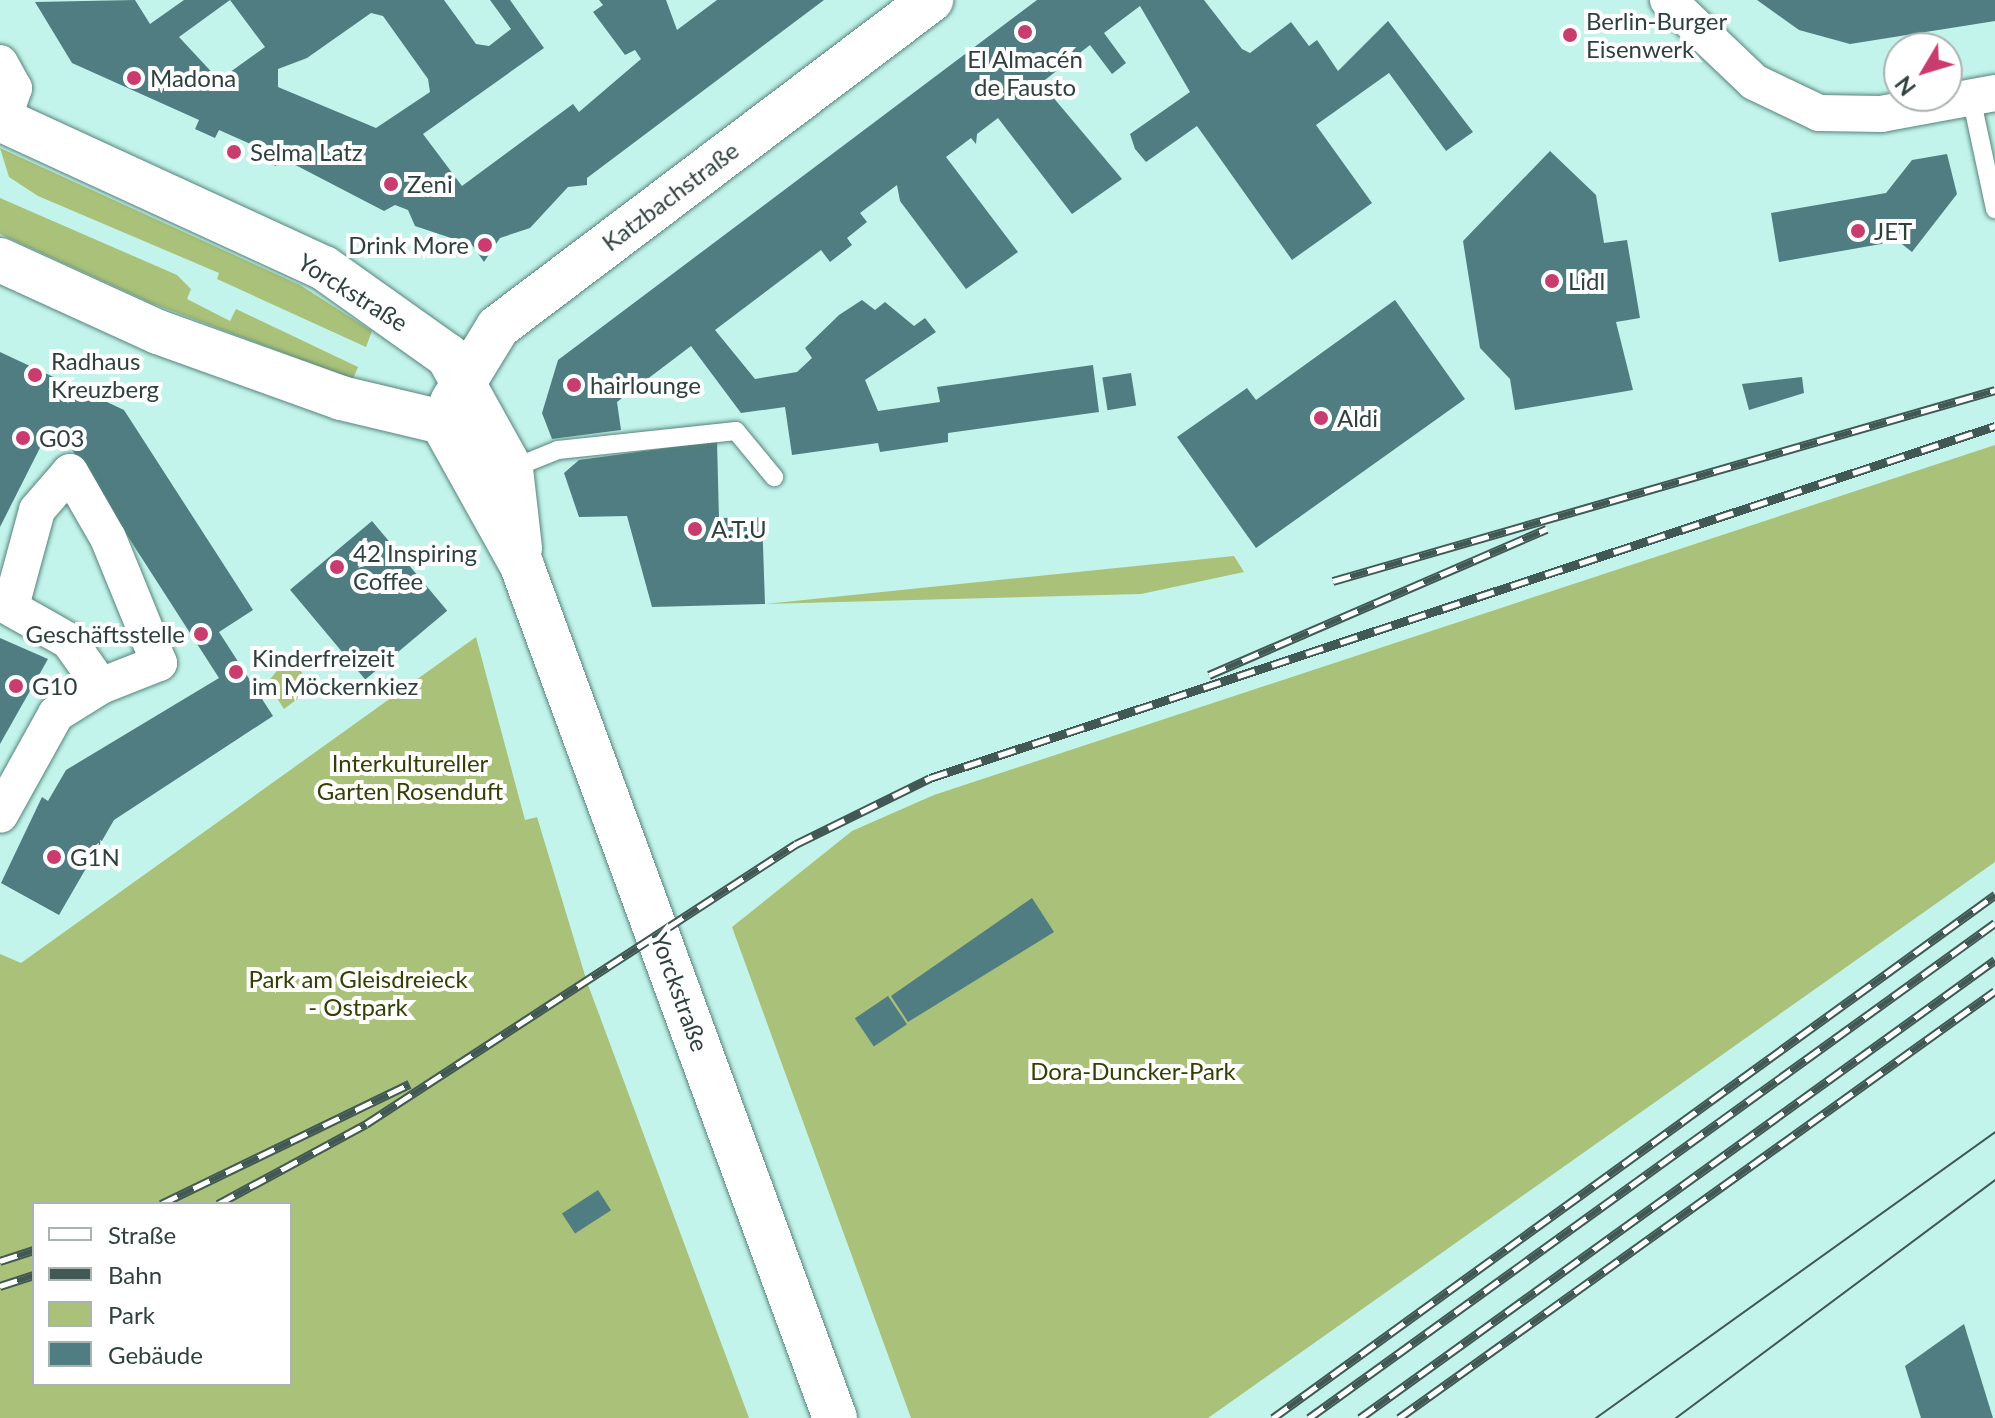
<!DOCTYPE html>
<html>
<head>
<meta charset="utf-8">
<style>
	body { margin:0 }
	#map { position:relative; width:1995px; height:1418px; overflow:hidden; background:#c3f4eb; font-family:Lato,sans-serif }
	div>[style] { position:absolute }
	[style*='--x'] { left:calc(var(--x)*1px); top:calc(var(--y)*1px); width:calc(var(--w)*1px); rotate:calc(var(--a)*1deg) }
	.green>* { inset:0; background:#a9c179 }
	.building>* { inset:0; background:#4f7d81; transform-origin:0 0 }
	.roads { filter:drop-shadow(0 0 2px #56837c) drop-shadow(0 0 2px #56837c) }
	.service>* { height:18px; margin:-9px; padding:0 9px; transform-origin:9px; border-radius:9px; background:#fff }
	.minor>* { height:36px; margin:-18px; padding:0 18px; transform-origin:18px; border-radius:18px; background:#fff }
	.secondary>* { height:44px; margin:-22px; padding:0 22px; transform-origin:22px; border-radius:22px; background:#fff }
	.tram>* { height:2px; margin:-1px; padding:0 1px; transform-origin:1px; border-radius:1px; background:#415854 }
	.rail>* { height:9px; margin-top:-4.5px; transform-origin:0; background:repeating-linear-gradient(90deg,#fff 0 18px,#415854 0 36px); box-sizing:border-box; border-block:2px solid #415854 }
	.dots>* { width:22px; height:22px; translate:-50% -50%; box-sizing:border-box; border:4px solid #fff; border-radius:50% }
	span { translate:-50% -50%; white-space:nowrap; text-align:center; line-height:1.15; -webkit-text-stroke:8px #fff; paint-order:stroke }
	.poi-label { font-size:24px; color:#2e413e }
	.left { translate:0 -50%; text-align:left }
	.right { translate:-100% -50%; text-align:right }
	.street-label { font-size:24px; color:#2e413e }
	.park-label { font-size:24px; color:#324103 }
	.legend { position:absolute; left:32px; top:1202px; width:260px; height:184px; box-sizing:border-box; background:#fff; border:2px solid #abb3b2; margin:0; padding:10px 14px; list-style:none; font-size:24px; color:#2e413e }
	.legend li { display:flex; align-items:center; gap:16px; height:40px }
	.legend b { width:40px; border:2px solid #abb3b2 }
	.north { position:absolute; left:1883px; top:32px; width:80px; height:80px; box-sizing:border-box; background:#fff; border:2px solid #abb3b2; border-radius:50%; rotate:232deg; font-size:22px; font-weight:700; line-height:32px; text-align:center; color:#2e413e }
	.north::after { content:''; display:block; margin:auto; width:28px; height:36px; background:#c93c6d; clip-path:polygon(50% 0,100% 100%,50% 72%,0 100%) }
</style>
</head>
<body>
<div id="map">
	<div class="green">
		<i style="clip-path:polygon(0 148px,300px 285px,372px 331px,366px 347px,217px 279px,219px 273px,38px 196px,9px 177px)"></i>
		<i style="clip-path:polygon(0 198px,177px 275px,191px 289px,187px 299px,230px 321px,236px 309px,358px 367px,353px 379px,151px 303px,0 234px)"></i>
		<i style="clip-path:polygon(1995px 445px,1995px 862px,1208px 1418px,911px 1418px,732px 927px,852px 831px,934px 795px)"></i>
		<i style="clip-path:polygon(1234px 556px,1244px 572px,1141px 594px,765px 604px)"></i>
		<i style="clip-path:polygon(evenodd,476px 637px,525px 820px,537px 817px,587px 982px,749px 1418px,0 1418px,0 954px,21px 963px,476px 637px,34px 1204px,290px 1204px,290px 1384px,34px 1384px,34px 1204px)"></i>
		<i style="clip-path:polygon(290px 655px,312px 688px,284px 709px,267px 683px)"></i>
	</div>
	<div class="building">
		<i style="clip-path:polygon(evenodd,135px 0,150px 24px,184px 0,444px 0,476px 44px,489px 46px,511px 29px,490px 0,510px 0,544px 48px,423px 134px,462px 186px,573px 104px,579px 112px,641px 59px,635px 50px,625px 55px,593px 12px,603px 5px,599px 0,666px 0,677px 30px,717px 0,824px 0,587px 178px,587px 185px,568px 187px,530px 228px,500px 238px,484px 262px,472px 245px,415px 226px,408px 210px,395px 205px,384px 211px,280px 157px,276px 166px,252px 155px,255px 146px,219px 130px,215px 138px,195px 129px,199px 120px,72px 63px,35px 2px,135px 0,230px 0,265px 47px,219px 80px,179px 37px,230px 0,135px 0,371px 13px,383px 16px,428px 79px,430px 92px,376px 128px,278px 87px,278px 69px,307px 58px,371px 13px)"></i>
		<i style="clip-path:polygon(1037px 0,1204px 0,1242px 49px,1250px 53px,1291px 22px,1309px 46px,1317px 40px,1338px 71px,1388px 21px,1473px 132px,1446px 151px,1389px 73px,1316px 125px,1372px 203px,1292px 260px,1197px 126px,1146px 162px,1135px 149px,1130px 134px,1190px 92px,1140px 6px,1104px 33px,1126px 63px,1112px 74px,1090px 45px,1041px 83px,1122px 179px,1072px 214px,998px 118px,977px 134px,976px 144px,971px 138px,946px 157px,1018px 252px,966px 289px,900px 201px,897px 185px,860px 213px,867px 222px,847px 238px,852px 245px,830px 262px,821px 250px,715px 330px,755px 379px,797px 372px,812px 358px,805px 348px,839px 315px,862px 300px,875px 310px,885px 302px,914px 326px,925px 318px,936px 332px,865px 380px,878px 411px,940px 402px,937px 387px,1093px 365px,1099px 412px,948px 433px,948px 442px,880px 452px,878px 443px,792px 455px,785px 407px,741px 413px,691px 346px,617px 402px,621px 430px,552px 439px,542px 413px,558px 360px)"></i>
		<i style="clip-path:polygon(1757px 0,1995px 0,1995px 21px,1850px 44px,1799px 30px)"></i>
		<i style="clip-path:polygon(1550px 151px,1596px 195px,1604px 243px,1627px 240px,1640px 318px,1616px 322px,1633px 390px,1515px 410px,1510px 379px,1480px 348px,1463px 241px)"></i>
		<i style="clip-path:polygon(1947px 154px,1957px 194px,1912px 252px,1898px 241px,1779px 262px,1771px 213px,1886px 193px,1912px 160px)"></i>
		<i style="clip-path:polygon(1395px 300px,1465px 399px,1256px 548px,1177px 437px,1247px 388px,1256px 400px)"></i>
		<i style="clip-path:polygon(0 352px,124px 410px,253px 610px,219px 632px,273px 716px,114px 820px,59px 915px,1px 883px,42px 797px,48px 801px,66px 770px,219px 678px,69px 445px,47px 434px,0 527px)"></i>
		<i style="left:1131px;top:373px;width:33px;height:29px;rotate:81deg"></i>
		<i style="clip-path:polygon(1802px 377px,1804px 393px,1749px 410px,1742px 384px)"></i>
		<i style="clip-path:polygon(717px 441px,719px 518px,762px 517px,765px 604px,652px 607px,627px 516px,579px 517px,564px 473px,579px 460px)"></i>
		<i style="left:372px;top:521px;width:117px;height:107px;rotate:50deg"></i>
		<i style="clip-path:polygon(0 638px,48px 659px,0 744px)"></i>
		<i style="clip-path:polygon(1032px 898px,1054px 932px,908px 1022px,891px 996px)"></i>
		<i style="left:888px;top:996px;width:34px;height:40px;rotate:56deg"></i>
		<i style="left:598px;top:1190px;width:24px;height:43px;rotate:57deg"></i>
		<i style="clip-path:polygon(1964px 1324px,1993px 1418px,1921px 1418px,1905px 1366px)"></i>
	</div>
	<div class="roads">
		<div class="service">
			<i style="--x:1971;--y:97;--w:115;--a:77.9"></i>
			<i style="--x:511;--y:469;--w:51;--a:-22"></i>
			<i style="--x:558;--y:450;--w:179;--a:-6.1"></i>
			<i style="--x:736;--y:431;--w:60;--a:50.4"></i>
		</div>
		<div class="minor">
			<i style="--x:1668;--y:0;--w:119;--a:43.6"></i>
			<i style="--x:1754;--y:82;--w:72;--a:25.5"></i>
			<i style="--x:1819;--y:113;--w:62;--a:0.9"></i>
			<i style="--x:1881;--y:114;--w:116;--a:-10.4"></i>
			<i style="--x:0;--y:63;--w:29;--a:61"></i>
			<i style="--x:14;--y:88;--w:34;--a:109"></i>
			<i style="--x:0;--y:602;--w:79;--a:29.5"></i>
			<i style="--x:69;--y:641;--w:55;--a:54.6"></i>
			<i style="--x:101;--y:686;--w:53;--a:148.1"></i>
			<i style="--x:56;--y:714;--w:115;--a:119"></i>
			<i style="--x:11;--y:606;--w:99;--a:-74.8"></i>
			<i style="--x:37;--y:510;--w:50;--a:-49"></i>
			<i style="--x:70;--y:472;--w:76;--a:60.1"></i>
			<i style="--x:108;--y:538;--w:135;--a:67.8"></i>
			<i style="--x:159;--y:663;--w:62;--a:158.4"></i>
		</div>
		<div class="secondary">
			<i style="--x:0;--y:119;--w:357;--a:24.7"></i>
			<i style="--x:324;--y:268;--w:152;--a:35.4"></i>
			<i style="--x:448;--y:356;--w:129;--a:60.9"></i>
			<i style="--x:511;--y:469;--w:80;--a:83.5"></i>
			<i style="--x:0;--y:260;--w:174;--a:24.5"></i>
			<i style="--x:158;--y:332;--w:195;--a:19.8"></i>
			<i style="--x:341;--y:398;--w:104;--a:13.4"></i>
			<i style="--x:442;--y:422;--w:165;--a:60.9"></i>
			<i style="--x:522;--y:566;--w:908;--a:69.83"></i>
			<i style="--x:452;--y:402;--w:88;--a:-58.5"></i>
			<i style="--x:498;--y:327;--w:543;--a:-37.06"></i>
		</div>
	</div>
	<div class="tram">
		<i style="--x:1596;--y:1418;--w:491;--a:-35.6"></i>
		<i style="--x:1676;--y:1418;--w:398;--a:-36.7"></i>
	</div>
	<div class="rail">
		<i style="--x:1333;--y:581;--w:689;--a:-16.09"></i>
		<i style="--x:1209;--y:675;--w:368;--a:-23.4"></i>
		<i style="--x:161;--y:1204;--w:276;--a:-25.8"></i>
		<i style="--x:218;--y:1204;--w:168;--a:-28.4"></i>
		<i style="--x:366;--y:1124;--w:513;--a:-33.07"></i>
		<i style="--x:796;--y:844;--w:149;--a:-26.2"></i>
		<i style="--x:930;--y:778;--w:1122;--a:-18.29"></i>
		<i style="--x:0;--y:1261;--w:36;--a:-18"></i>
		<i style="--x:0;--y:1286;--w:36;--a:-18"></i>
		<i style="--x:1273;--y:1418;--w:892;--a:-35.92"></i>
		<i style="--x:1309;--y:1418;--w:846;--a:-35.81"></i>
		<i style="--x:1360;--y:1418;--w:783;--a:-35.8"></i>
		<i style="--x:1399;--y:1418;--w:733;--a:-35.62"></i>
	</div>
	<div class="dots">
		<i style="left:1025px;top:32px;background:#c93c6d"></i>
		<i style="left:1570px;top:35px;background:#c93c6d"></i>
		<i style="left:134px;top:78px;background:#c93c6d"></i>
		<i style="left:234px;top:152px;background:#c93c6d"></i>
		<i style="left:391px;top:184px;background:#c93c6d"></i>
		<i style="left:1858px;top:231px;background:#c93c6d"></i>
		<i style="left:485px;top:245px;background:#c93c6d"></i>
		<i style="left:1552px;top:281px;background:#c93c6d"></i>
		<i style="left:35px;top:375px;background:#c93c6d"></i>
		<i style="left:574px;top:385px;background:#c93c6d"></i>
		<i style="left:1321px;top:418px;background:#c93c6d"></i>
		<i style="left:23px;top:438px;background:#c93c6d"></i>
		<i style="left:695px;top:529px;background:#c93c6d"></i>
		<i style="left:337px;top:567px;background:#c93c6d"></i>
		<i style="left:201px;top:634px;background:#c93c6d"></i>
		<i style="left:236px;top:672px;background:#c93c6d"></i>
		<i style="left:16px;top:686px;background:#c93c6d"></i>
		<i style="left:54px;top:857px;background:#c93c6d"></i>
	</div>
	<div class="poi-label">
		<span class="left" style="left:1586px;top:35px">Berlin-Burger<br>Eisenwerk</span>
		<span style="left:1025px;top:73px">El Almacén<br>de Fausto</span>
		<span class="left" style="left:150px;top:78px">Madona</span>
		<span class="left" style="left:250px;top:152px">Selma Latz</span>
		<span class="left" style="left:407px;top:184px">Zeni</span>
		<span class="left" style="left:1874px;top:231px">JET</span>
		<span class="right" style="left:469px;top:245px">Drink More</span>
		<span class="left" style="left:1568px;top:281px">Lidl</span>
		<span class="left" style="left:51px;top:375px">Radhaus<br>Kreuzberg</span>
		<span class="left" style="left:590px;top:385px">hairlounge</span>
		<span class="left" style="left:1337px;top:418px">Aldi</span>
		<span class="left" style="left:39px;top:438px">G03</span>
		<span class="left" style="left:711px;top:529px">A.T.U</span>
		<span class="left" style="left:353px;top:567px">42 Inspiring<br>Coffee</span>
		<span class="right" style="left:185px;top:634px">Geschäftsstelle</span>
		<span class="left" style="left:252px;top:672px">Kinderfreizeit<br>im Möckernkiez</span>
		<span class="left" style="left:32px;top:686px">G10</span>
		<span class="left" style="left:70px;top:857px">G1N</span>
	</div>
	<div class="street-label">
		<span style="left:670px;top:196px;rotate:-37deg">Katzbachstraße</span>
		<span style="left:353px;top:292px;rotate:32deg">Yorckstraße</span>
		<span style="left:680px;top:992px;rotate:70deg">Yorckstraße</span>
	</div>
	<div class="park-label">
		<span style="left:410px;top:777px">Interkultureller<br>Garten Rosenduft</span>
		<span style="left:358px;top:993px">Park am Gleisdreieck<br>- Ostpark</span>
		<span style="left:1133px;top:1071px">Dora-Duncker-Park</span>
	</div>
	<ul class="legend">
	<li><b style="height:10px;background:#fff"></b>Straße</li>
	<li><b style="height:10px;background:#415854"></b>Bahn</li>
	<li><b style="height:22px;background:#a9c179"></b>Park</li>
	<li><b style="height:22px;background:#4f7d81"></b>Gebäude</li>
	</ul>
	<div class="north">N</div>
</div>
</body>
</html>
